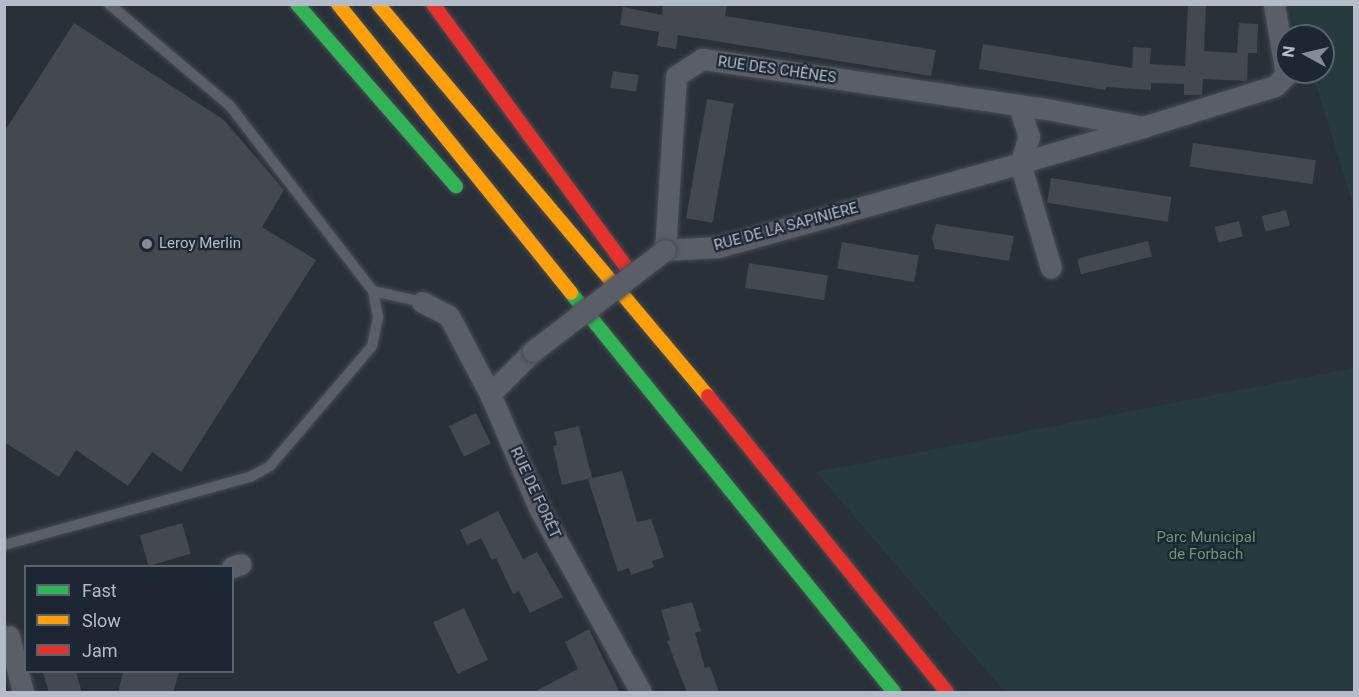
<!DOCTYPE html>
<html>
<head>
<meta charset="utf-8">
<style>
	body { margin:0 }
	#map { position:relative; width:1359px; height:697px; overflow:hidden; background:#2a3038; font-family:Roboto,sans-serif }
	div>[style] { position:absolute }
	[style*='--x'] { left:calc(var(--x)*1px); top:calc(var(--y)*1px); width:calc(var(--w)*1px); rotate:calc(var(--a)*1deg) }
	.green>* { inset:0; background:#273a3e }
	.building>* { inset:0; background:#444950; transform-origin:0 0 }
	.roads { filter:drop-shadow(0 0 2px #484c53) drop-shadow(0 0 2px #484c53) }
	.lane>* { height:10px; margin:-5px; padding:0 5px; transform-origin:5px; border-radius:5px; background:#5a5e66 }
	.street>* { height:21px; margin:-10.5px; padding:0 10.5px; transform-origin:10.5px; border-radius:10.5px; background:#5a5e66 }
	.fast>* { height:14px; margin:-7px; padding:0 7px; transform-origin:7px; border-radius:7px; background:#30b455 }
	.slow>* { height:14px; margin:-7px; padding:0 7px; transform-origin:7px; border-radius:7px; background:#ff9f0a }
	.jam>* { height:14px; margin:-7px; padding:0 7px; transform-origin:7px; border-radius:7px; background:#e5322d }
	.bridges { filter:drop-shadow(0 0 2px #484c53) drop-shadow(0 0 2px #484c53) }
	.street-bridge>* { height:21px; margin:-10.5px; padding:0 10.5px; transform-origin:10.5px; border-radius:10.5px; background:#5a5e66 }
	.dots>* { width:16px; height:16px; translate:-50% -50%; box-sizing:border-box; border:3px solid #1d2633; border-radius:50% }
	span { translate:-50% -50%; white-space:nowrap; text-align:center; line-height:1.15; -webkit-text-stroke:4.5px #1d2633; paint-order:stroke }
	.street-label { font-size:15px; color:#b4bcc9 }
	.poi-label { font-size:15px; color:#b4bcc9 }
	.left { translate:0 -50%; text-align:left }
	.park-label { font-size:15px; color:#6b9a76 }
	.frame { position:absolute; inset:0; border:6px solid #b4bcc9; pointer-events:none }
	.legend { position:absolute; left:24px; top:565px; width:210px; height:108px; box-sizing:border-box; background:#1d2633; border:2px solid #59626f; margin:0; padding:8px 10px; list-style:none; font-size:18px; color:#b4bcc9 }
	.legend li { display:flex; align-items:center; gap:12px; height:30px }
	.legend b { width:30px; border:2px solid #59626f }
	.north { position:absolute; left:1275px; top:24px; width:60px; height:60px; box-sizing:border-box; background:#1d2633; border:2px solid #59626f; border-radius:50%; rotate:278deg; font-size:16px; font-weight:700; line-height:24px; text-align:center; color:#b4bcc9 }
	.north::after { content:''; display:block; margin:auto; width:21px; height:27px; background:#848b96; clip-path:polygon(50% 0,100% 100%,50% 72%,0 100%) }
</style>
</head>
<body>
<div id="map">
	<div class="green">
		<i style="clip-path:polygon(1288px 5px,1354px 5px,1354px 207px,1312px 72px,1323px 72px,1323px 36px,1299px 36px)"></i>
		<i style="clip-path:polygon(1354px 368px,1354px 692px,1005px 692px,816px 472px)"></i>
	</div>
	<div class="building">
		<i style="clip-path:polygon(663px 4px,727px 4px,725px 16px,936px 50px,931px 76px,678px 35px,676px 49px,657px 46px,659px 32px,620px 25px,623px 7px,662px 15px)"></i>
		<i style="clip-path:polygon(1188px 4px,1206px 4px,1204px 51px,1237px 53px,1239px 23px,1258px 24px,1257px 53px,1248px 53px,1247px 81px,1203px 79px,1202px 95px,1184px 95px,1184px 84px,1151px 83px,1151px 90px,1106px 87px,1105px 90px,979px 69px,983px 44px,1132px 68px,1133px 47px,1151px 48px,1150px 64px,1185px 66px)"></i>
		<i style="clip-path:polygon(74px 23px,224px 120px,284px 190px,262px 227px,316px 260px,181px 472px,152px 452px,128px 486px,76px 450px,59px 477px,4px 442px,4px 132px)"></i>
		<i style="left:613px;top:71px;width:26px;height:17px;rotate:9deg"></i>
		<i style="left:707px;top:99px;width:27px;height:121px;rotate:10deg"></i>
		<i style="left:1193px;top:143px;width:124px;height:24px;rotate:8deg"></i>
		<i style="left:1051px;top:178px;width:122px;height:25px;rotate:9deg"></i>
		<i style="left:1286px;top:210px;width:16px;height:25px;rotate:76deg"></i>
		<i style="left:1239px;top:221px;width:16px;height:25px;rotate:76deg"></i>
		<i style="clip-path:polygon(936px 224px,1014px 236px,1009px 261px,935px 249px,932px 238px)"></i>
		<i style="left:1148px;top:241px;width:16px;height:73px;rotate:76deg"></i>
		<i style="left:842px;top:242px;width:78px;height:27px;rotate:10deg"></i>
		<i style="left:749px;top:263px;width:80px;height:25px;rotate:9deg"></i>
		<i style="left:476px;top:413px;width:34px;height:30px;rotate:64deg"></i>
		<i style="clip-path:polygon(579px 426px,592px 478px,562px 485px,553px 446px,557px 445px,554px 432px)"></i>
		<i style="clip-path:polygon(622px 471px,637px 522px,651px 519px,664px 557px,652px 561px,654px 567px,631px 575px,629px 568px,618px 572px,588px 479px)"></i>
		<i style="clip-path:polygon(498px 511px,523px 559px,537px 552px,563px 597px,530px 613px,519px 591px,513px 594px,496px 558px,492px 560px,481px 538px,467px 545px,460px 530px)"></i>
		<i style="left:182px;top:523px;width:32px;height:44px;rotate:74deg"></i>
		<i style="clip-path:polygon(692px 602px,701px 631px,695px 633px,705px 668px,710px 666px,719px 693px,687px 693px,667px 641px,670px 640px,661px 610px)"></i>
		<i style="left:464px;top:608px;width:57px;height:34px;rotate:65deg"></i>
		<i style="clip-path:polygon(589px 629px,620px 693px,532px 693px,578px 669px,565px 642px)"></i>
		<i style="clip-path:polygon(43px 672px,76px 672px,82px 693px,49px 693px)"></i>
		<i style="clip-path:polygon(123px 672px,179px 672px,173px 693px,118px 693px)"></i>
	</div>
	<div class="roads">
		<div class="lane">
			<i style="--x:373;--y:291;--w:50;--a:12.7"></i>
			<i style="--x:4;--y:545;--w:257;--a:-15.5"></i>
			<i style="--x:252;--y:476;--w:21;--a:-29"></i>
			<i style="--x:270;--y:466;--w:157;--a:-49.6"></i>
			<i style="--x:372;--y:346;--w:30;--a:-78"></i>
			<i style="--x:378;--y:317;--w:26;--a:-101"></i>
			<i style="--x:373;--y:291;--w:235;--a:-127.7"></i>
			<i style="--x:229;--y:105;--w:157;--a:-139.9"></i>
		</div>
		<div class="street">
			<i style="--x:1019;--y:106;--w:32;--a:72"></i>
			<i style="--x:1029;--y:136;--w:28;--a:108"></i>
			<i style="--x:1020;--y:163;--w:109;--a:73.6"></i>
			<i style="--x:1143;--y:127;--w:99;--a:-169.5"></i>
			<i style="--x:1046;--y:109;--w:348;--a:-171.7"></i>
			<i style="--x:702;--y:59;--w:31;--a:147"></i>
			<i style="--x:676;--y:76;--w:174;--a:93.6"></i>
			<i style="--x:665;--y:250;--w:53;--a:-3.2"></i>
			<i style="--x:718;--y:247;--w:313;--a:-15.5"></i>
			<i style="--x:1020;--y:163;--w:128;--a:-16.3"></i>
			<i style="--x:1143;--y:127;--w:138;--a:-17.3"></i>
			<i style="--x:1275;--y:86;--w:16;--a:-45"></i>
			<i style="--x:1286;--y:75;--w:72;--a:-99.6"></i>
			<i style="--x:422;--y:302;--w:30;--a:27"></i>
			<i style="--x:449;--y:316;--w:88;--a:62.3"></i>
			<i style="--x:490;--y:394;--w:126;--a:66.7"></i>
			<i style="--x:540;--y:510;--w:208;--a:61"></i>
			<i style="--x:490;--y:394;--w:61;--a:-45"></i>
			<i style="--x:232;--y:567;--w:9;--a:-18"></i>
			<i style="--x:9;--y:636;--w:58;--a:76"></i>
		</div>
		<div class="fast">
			<i style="--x:297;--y:4;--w:242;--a:48.9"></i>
			<i style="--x:571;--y:293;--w:513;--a:51.01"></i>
		</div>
		<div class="slow">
			<i style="--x:338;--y:4;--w:371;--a:51.1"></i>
			<i style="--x:378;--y:4;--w:512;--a:49.91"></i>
		</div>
		<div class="jam">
			<i style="--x:433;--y:4;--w:338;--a:53.7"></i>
			<i style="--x:708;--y:396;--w:380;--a:51.1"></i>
		</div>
	</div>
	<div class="bridges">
		<div class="street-bridge">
			<i style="--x:533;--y:351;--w:166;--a:-37.4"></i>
		</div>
	</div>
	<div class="dots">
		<i style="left:147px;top:244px;background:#848b96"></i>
	</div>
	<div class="street-label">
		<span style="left:777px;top:70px;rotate:8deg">RUE DES CHÊNES</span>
		<span style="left:786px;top:227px;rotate:-15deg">RUE DE LA SAPINIÈRE</span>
		<span style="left:535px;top:493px;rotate:65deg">RUE DE FORÊT</span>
	</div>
	<div class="poi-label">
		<span class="left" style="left:159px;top:244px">Leroy Merlin</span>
	</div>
	<div class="park-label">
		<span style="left:1206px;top:546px">Parc Municipal<br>de Forbach</span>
	</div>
	<div class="frame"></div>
	<ul class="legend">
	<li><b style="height:8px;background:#30b455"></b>Fast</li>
	<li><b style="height:8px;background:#ff9f0a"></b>Slow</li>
	<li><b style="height:8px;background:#e5322d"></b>Jam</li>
	</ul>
	<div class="north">N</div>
</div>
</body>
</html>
